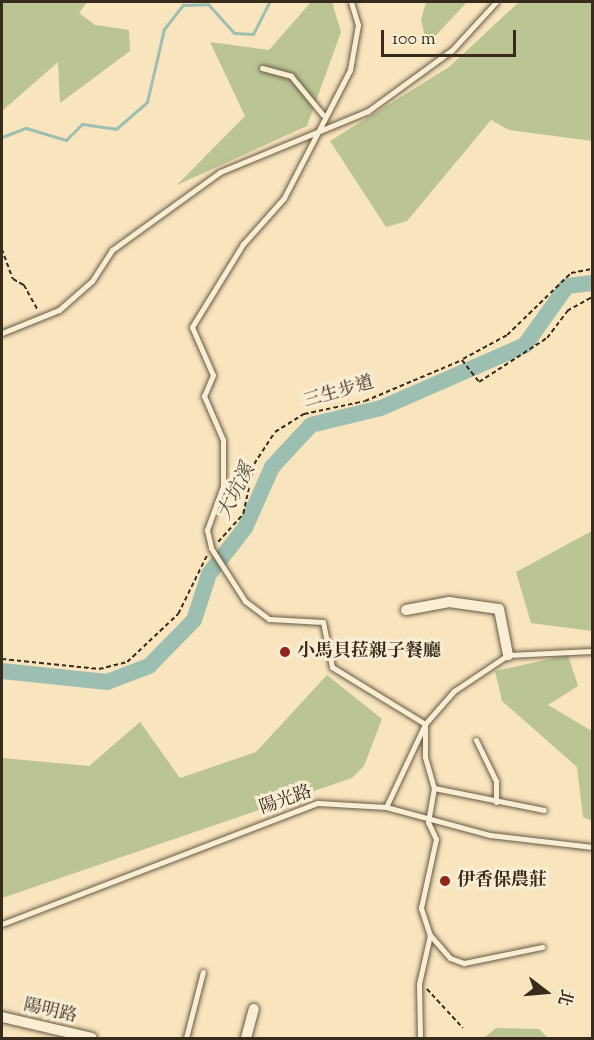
<!DOCTYPE html>
<html>
<head>
<meta charset="utf-8">
<style>
	body { margin:0 }
	#map { position:relative; width:594px; height:1040px; overflow:hidden; background:#f8e4bd; font-family:"Sorts Mill Goudy","Noto Serif TC",serif }
	div>[style] { position:absolute }
	[style*='--x'] { left:calc(var(--x)*1px); top:calc(var(--y)*1px); width:calc(var(--w)*1px); rotate:calc(var(--a)*1deg) }
	.green>* { inset:0; background:#bac593 }
	.stream>* { height:3px; margin:-1.5px; padding:0 1.5px; transform-origin:1.5px; border-radius:1.5px; background:#9dbfb1 }
	.river>* { height:16px; margin:-8px; padding:0 8px; transform-origin:8px; border-radius:8px; background:#9dbfb1 }
	.path>* { height:1.5px; margin-top:-0.75px; transform-origin:0; background:repeating-linear-gradient(90deg,#382b1b 0 4.5px,transparent 0 7.5px) }
	.roads { filter:drop-shadow(0 0 2px #685944) drop-shadow(0 0 2px #685944) }
	.lane>* { height:5px; margin:-2.5px; padding:0 2.5px; transform-origin:2.5px; border-radius:2.5px; background:#faedd4 }
	.street>* { height:10px; margin:-5px; padding:0 5px; transform-origin:5px; border-radius:5px; background:#faedd4 }
	.dots>* { width:16px; height:16px; translate:-50% -50%; box-sizing:border-box; border:3px solid #faedd4; border-radius:50% }
	span { translate:-50% -50%; white-space:nowrap; text-align:center; line-height:1.15; -webkit-text-stroke:6px #faedd4; paint-order:stroke }
	.street-label { font-size:18px; color:#382b1b }
	.poi-label { font-size:18px; color:#382b1b; font-weight:700 }
	.left { translate:0 -50%; text-align:left }
	.water-label { font-size:20px; color:#515040; font-style:italic }
	.frame { position:absolute; inset:0; border:3px solid #382b1b; pointer-events:none }
	.north { position:absolute; left:516px; top:962px; width:60px; height:60px; -webkit-text-stroke:4px #faedd4; paint-order:stroke; rotate:106deg; font-size:16px; font-weight:700; line-height:24px; text-align:center; color:#382b1b }
	.north::after { content:''; display:block; margin:auto; width:21px; height:27px; background:#382b1b; clip-path:polygon(50% 0,100% 100%,50% 72%,0 100%) }
	.scale { position:absolute; left:381px; top:30px; width:135px; height:27px; box-sizing:border-box; border:3px solid #382b1b; border-top:0; padding-left:8px; font-size:18px; line-height:21px; white-space:nowrap; color:#382b1b; -webkit-text-stroke:4px #faedd4; paint-order:stroke }
</style>
</head>
<body>
<div id="map">
	<div class="green">
		<i style="clip-path:polygon(2px 2px,87px 2px,79px 13px,95px 25px,129px 30px,130px 51px,60px 103px,58px 62px,2px 111px)"></i>
		<i style="clip-path:polygon(311px 2px,332px 2px,341px 32px,307px 126px,177px 185px,245px 116px,210px 42px,269px 50px)"></i>
		<i style="clip-path:polygon(426px 2px,467px 2px,427px 45px,421px 20px)"></i>
		<i style="clip-path:polygon(519px 2px,592px 2px,592px 141px,509px 130px,491px 120px,407px 221px,386px 227px,330px 141px,449px 67px)"></i>
		<i style="clip-path:polygon(592px 531px,592px 631px,531px 623px,516px 572px)"></i>
		<i style="clip-path:polygon(568px 655px,578px 686px,548px 705px,592px 731px,592px 821px,583px 817px,577px 767px,502px 701px,495px 671px)"></i>
		<i style="clip-path:polygon(327px 675px,382px 719px,364px 766px,352px 778px,2px 898px,2px 758px,89px 766px,140px 722px,180px 778px,256px 752px)"></i>
		<i style="clip-path:polygon(496px 1028px,539px 1029px,548px 1038px,484px 1038px)"></i>
	</div>
	<div class="stream">
		<i style="--x:2;--y:137;--w:26;--a:-21"></i>
		<i style="--x:26;--y:128;--w:42;--a:16.7"></i>
		<i style="--x:66;--y:140;--w:23;--a:-45"></i>
		<i style="--x:82;--y:124;--w:34;--a:8"></i>
		<i style="--x:116;--y:129;--w:41;--a:-41.1"></i>
		<i style="--x:147;--y:102;--w:75;--a:-76.9"></i>
		<i style="--x:164;--y:29;--w:31;--a:-52"></i>
		<i style="--x:183;--y:5;--w:25;--a:-2"></i>
		<i style="--x:208;--y:4;--w:39;--a:48"></i>
		<i style="--x:234;--y:33;--w:19;--a:3"></i>
		<i style="--x:253;--y:34;--w:36;--a:-63"></i>
	</div>
	<div class="river">
		<i style="--x:2;--y:671;--w:106;--a:6"></i>
		<i style="--x:107;--y:682;--w:45;--a:-20.9"></i>
		<i style="--x:149;--y:666;--w:64;--a:-45.6"></i>
		<i style="--x:194;--y:620;--w:48;--a:-71.9"></i>
		<i style="--x:209;--y:574;--w:58;--a:-52"></i>
		<i style="--x:245;--y:528;--w:67;--a:-66.1"></i>
		<i style="--x:272;--y:467;--w:57;--a:-47.1"></i>
		<i style="--x:311;--y:425;--w:72;--a:-13.7"></i>
		<i style="--x:381;--y:408;--w:157;--a:-23.6"></i>
		<i style="--x:525;--y:345;--w:72;--a:-54.6"></i>
		<i style="--x:567;--y:286;--w:25;--a:-7"></i>
	</div>
	<div class="path">
		<i style="--x:2;--y:249;--w:32;--a:70"></i>
		<i style="--x:13;--y:279;--w:13;--a:29"></i>
		<i style="--x:24;--y:285;--w:29;--a:61"></i>
		<i style="--x:463;--y:359;--w:50;--a:-28.6"></i>
		<i style="--x:507;--y:335;--w:89;--a:-44.1"></i>
		<i style="--x:571;--y:273;--w:21;--a:-11"></i>
		<i style="--x:218;--y:542;--w:38;--a:-48"></i>
		<i style="--x:243;--y:514;--w:51;--a:-77.6"></i>
		<i style="--x:254;--y:464;--w:38;--a:-57"></i>
		<i style="--x:275;--y:432;--w:34;--a:-32"></i>
		<i style="--x:304;--y:414;--w:62;--a:-12"></i>
		<i style="--x:365;--y:401;--w:105;--a:-22.9"></i>
		<i style="--x:462;--y:360;--w:28;--a:52"></i>
		<i style="--x:479;--y:382;--w:81;--a:-32.9"></i>
		<i style="--x:547;--y:338;--w:34;--a:-53"></i>
		<i style="--x:567;--y:311;--w:29;--a:-29"></i>
		<i style="--x:2;--y:659;--w:98;--a:5.9"></i>
		<i style="--x:99;--y:669;--w:29;--a:-14"></i>
		<i style="--x:127;--y:662;--w:70;--a:-43.3"></i>
		<i style="--x:178;--y:614;--w:66;--a:-63.8"></i>
		<i style="--x:427;--y:989;--w:53;--a:47.3"></i>
	</div>
	<div class="roads">
		<div class="lane">
			<i style="--x:351;--y:2;--w:24;--a:73"></i>
			<i style="--x:358;--y:25;--w:46;--a:100.1"></i>
			<i style="--x:350;--y:70;--w:144;--a:117.3"></i>
			<i style="--x:284;--y:198;--w:62;--a:131.7"></i>
			<i style="--x:243;--y:244;--w:97;--a:121.6"></i>
			<i style="--x:192;--y:327;--w:52;--a:66.4"></i>
			<i style="--x:213;--y:375;--w:23;--a:113"></i>
			<i style="--x:204;--y:396;--w:48;--a:66.6"></i>
			<i style="--x:223;--y:440;--w:46;--a:90"></i>
			<i style="--x:223;--y:486;--w:47;--a:110"></i>
			<i style="--x:207;--y:530;--w:18;--a:77"></i>
			<i style="--x:211;--y:548;--w:63;--a:57.3"></i>
			<i style="--x:245;--y:601;--w:30;--a:37"></i>
			<i style="--x:269;--y:619;--w:54;--a:3.2"></i>
			<i style="--x:323;--y:622;--w:46;--a:78.7"></i>
			<i style="--x:332;--y:667;--w:109;--a:31.5"></i>
			<i style="--x:425;--y:724;--w:33;--a:90"></i>
			<i style="--x:425;--y:757;--w:32;--a:74"></i>
			<i style="--x:434;--y:788;--w:35;--a:100"></i>
			<i style="--x:428;--y:822;--w:19;--a:65"></i>
			<i style="--x:436;--y:839;--w:71;--a:102.3"></i>
			<i style="--x:421;--y:908;--w:28;--a:72"></i>
			<i style="--x:430;--y:935;--w:50;--a:102.7"></i>
			<i style="--x:419;--y:984;--w:54;--a:88.9"></i>
			<i style="--x:262;--y:68;--w:30;--a:15"></i>
			<i style="--x:291;--y:76;--w:50;--a:50.6"></i>
			<i style="--x:2;--y:333;--w:61;--a:-22"></i>
			<i style="--x:59;--y:310;--w:44;--a:-41.3"></i>
			<i style="--x:92;--y:281;--w:37;--a:-57"></i>
			<i style="--x:112;--y:250;--w:133;--a:-35.8"></i>
			<i style="--x:220;--y:172;--w:160;--a:-22.4"></i>
			<i style="--x:368;--y:111;--w:104;--a:-36"></i>
			<i style="--x:452;--y:50;--w:65;--a:-47.5"></i>
			<i style="--x:476;--y:740;--w:46;--a:64"></i>
			<i style="--x:496;--y:781;--w:21;--a:90"></i>
			<i style="--x:434;--y:788;--w:112;--a:11.3"></i>
			<i style="--x:386;--y:807;--w:92;--a:-64.8"></i>
			<i style="--x:425;--y:724;--w:44;--a:-48.7"></i>
			<i style="--x:454;--y:691;--w:65;--a:-33.7"></i>
			<i style="--x:508;--y:655;--w:84;--a:-2.7"></i>
			<i style="--x:2;--y:924;--w:338;--a:-21"></i>
			<i style="--x:318;--y:803;--w:68;--a:3.4"></i>
			<i style="--x:386;--y:807;--w:108;--a:15.1"></i>
			<i style="--x:490;--y:835;--w:103;--a:6.7"></i>
			<i style="--x:430;--y:935;--w:30;--a:49"></i>
			<i style="--x:450;--y:958;--w:15;--a:20"></i>
			<i style="--x:464;--y:963;--w:80;--a:-11.6"></i>
			<i style="--x:186;--y:1038;--w:68;--a:-75.6"></i>
		</div>
		<div class="street">
			<i style="--x:406;--y:610;--w:44;--a:-10.5"></i>
			<i style="--x:449;--y:602;--w:50;--a:8"></i>
			<i style="--x:499;--y:609;--w:47;--a:78.9"></i>
			<i style="--x:2;--y:1017;--w:92;--a:13.1"></i>
			<i style="--x:246;--y:1038;--w:30;--a:-75"></i>
		</div>
	</div>
	<div class="dots">
		<i style="left:285px;top:652px;background:#8f2418"></i>
		<i style="left:445px;top:881px;background:#8f2418"></i>
	</div>
	<div class="street-label">
		<span style="left:339px;top:393px;rotate:-16deg">三生步道</span>
		<span style="left:286px;top:801px;rotate:-19deg">陽光路</span>
		<span style="left:50px;top:1012px;rotate:13deg">陽明路</span>
	</div>
	<div class="poi-label">
		<span class="left" style="left:297px;top:652px">小馬貝菈親子餐廳</span>
		<span class="left" style="left:457px;top:881px">伊香保農莊</span>
	</div>
	<div class="water-label">
		<span style="left:237px;top:492px;rotate:-64deg">大坑溪</span>
	</div>
	<div class="frame"></div>
	<div class="north">北</div>
	<div class="scale">100 m</div>
</div>
</body>
</html>
